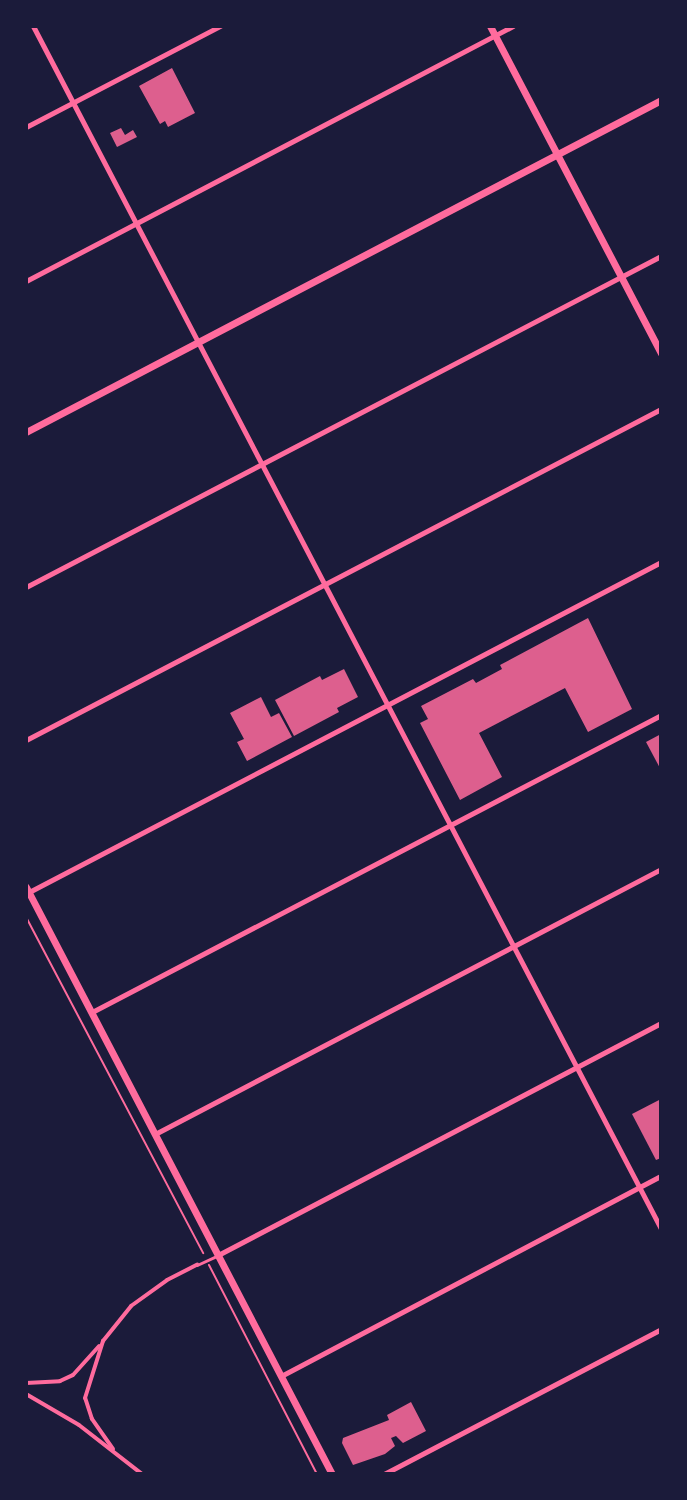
<!DOCTYPE html>
<html>
<head>
<meta charset="utf-8">
<style>
	body { margin:0 }
	#map { position:relative; width:687px; height:1500px; overflow:hidden; background:#1b1b3a; font-family:"PT Serif",serif }
	div>[style] { position:absolute }
	[style*='--x'] { left:calc(var(--x)*1px); top:calc(var(--y)*1px); width:calc(var(--w)*1px); rotate:calc(var(--a)*1deg) }
	.building>* { inset:0; background:#dd5f8e }
	.path>* { height:2px; margin:-1px; padding:0 1px; transform-origin:1px; border-radius:1px; background:#ff6b9d }
	.service>* { height:3px; margin:-1.5px; padding:0 1.5px; transform-origin:1.5px; border-radius:1.5px; background:#ff6b9d }
	.pedestrian>* { height:4px; margin:-2px; padding:0 2px; transform-origin:2px; border-radius:2px; background:#ff6b9d }
	.minor>* { height:5px; margin:-2.5px; padding:0 2.5px; transform-origin:2.5px; border-radius:2.5px; background:#ff6b9d }
	.tertiary>* { height:7px; margin:-3.5px; padding:0 3.5px; transform-origin:3.5px; border-radius:3.5px; background:#ff6b9d }
	span { translate:-50% -50%; white-space:nowrap; text-align:center; line-height:1.15; -webkit-text-stroke:6px #1b1b3a; paint-order:stroke }
	.frame { position:absolute; inset:0; border:28px solid #1b1b3a; pointer-events:none }
</style>
</head>
<body>
<div id="map">
	<div class="building">
		<i style="clip-path:polygon(172px 68px,195px 113px,168px 127px,165px 121px,160px 124px,139px 86px)"></i>
		<i style="clip-path:polygon(121px 128px,125px 135px,133px 130px,137px 137px,117px 147px,110px 133px)"></i>
		<i style="clip-path:polygon(588px 618px,632px 709px,588px 732px,565px 688px,479px 733px,502px 777px,460px 800px,420px 723px,428px 719px,421px 706px,473px 679px,476px 683px,502px 669px,500px 665px)"></i>
		<i style="clip-path:polygon(344px 669px,358px 697px,337px 708px,339px 712px,294px 736px,275px 700px,320px 676px,322px 680px)"></i>
		<i style="clip-path:polygon(261px 697px,271px 717px,279px 713px,292px 737px,247px 761px,237px 742px,244px 739px,230px 713px)"></i>
		<i style="clip-path:polygon(661px 734px,661px 770px,646px 742px)"></i>
		<i style="clip-path:polygon(661px 1099px,661px 1158px,656px 1160px,632px 1114px)"></i>
		<i style="clip-path:polygon(411px 1402px,426px 1431px,403px 1443px,396px 1436px,391px 1438px,395px 1446px,385px 1454px,353px 1465px,342px 1443px,343px 1438px,389px 1420px,387px 1415px)"></i>
	</div>
	<div class="path">
		<i style="--x:26;--y:917;--w:380;--a:62.2"></i>
		<i style="--x:209;--y:1265;--w:235;--a:62.7"></i>
	</div>
	<div class="service">
		<i style="--x:197;--y:1265;--w:23;--a:-25"></i>
	</div>
	<div class="pedestrian">
		<i style="--x:26;--y:1383;--w:34;--a:-3"></i>
		<i style="--x:60;--y:1381;--w:14;--a:-25"></i>
		<i style="--x:73;--y:1375;--w:39;--a:-48"></i>
		<i style="--x:26;--y:1394;--w:61;--a:30.3"></i>
		<i style="--x:79;--y:1425;--w:80;--a:37.9"></i>
		<i style="--x:113;--y:1449;--w:37;--a:-125"></i>
		<i style="--x:92;--y:1419;--w:22;--a:-108"></i>
		<i style="--x:85;--y:1398;--w:60;--a:-72.5"></i>
		<i style="--x:103;--y:1341;--w:45;--a:-51.3"></i>
		<i style="--x:131;--y:1306;--w:44;--a:-35.8"></i>
		<i style="--x:167;--y:1280;--w:34;--a:-27"></i>
	</div>
	<div class="minor">
		<i style="--x:33;--y:26;--w:1357;--a:62.43"></i>
		<i style="--x:26;--y:127;--w:219;--a:-27.5"></i>
		<i style="--x:26;--y:281;--w:550;--a:-27.64"></i>
		<i style="--x:26;--y:587;--w:716;--a:-27.53"></i>
		<i style="--x:26;--y:740;--w:716;--a:-27.53"></i>
		<i style="--x:29;--y:892;--w:713;--a:-27.57"></i>
		<i style="--x:92;--y:1012;--w:642;--a:-27.56"></i>
		<i style="--x:155;--y:1134;--w:571;--a:-27.64"></i>
		<i style="--x:218;--y:1255;--w:500;--a:-27.64"></i>
		<i style="--x:281;--y:1376;--w:429;--a:-27.8"></i>
		<i style="--x:384;--y:1474;--w:313;--a:-27.6"></i>
	</div>
	<div class="tertiary">
		<i style="--x:490;--y:26;--w:369;--a:62.4"></i>
		<i style="--x:26;--y:432;--w:717;--a:-27.6"></i>
		<i style="--x:26;--y:887;--w:662;--a:62.47"></i>
	</div>
	<div class="frame"></div>
</div>
</body>
</html>
